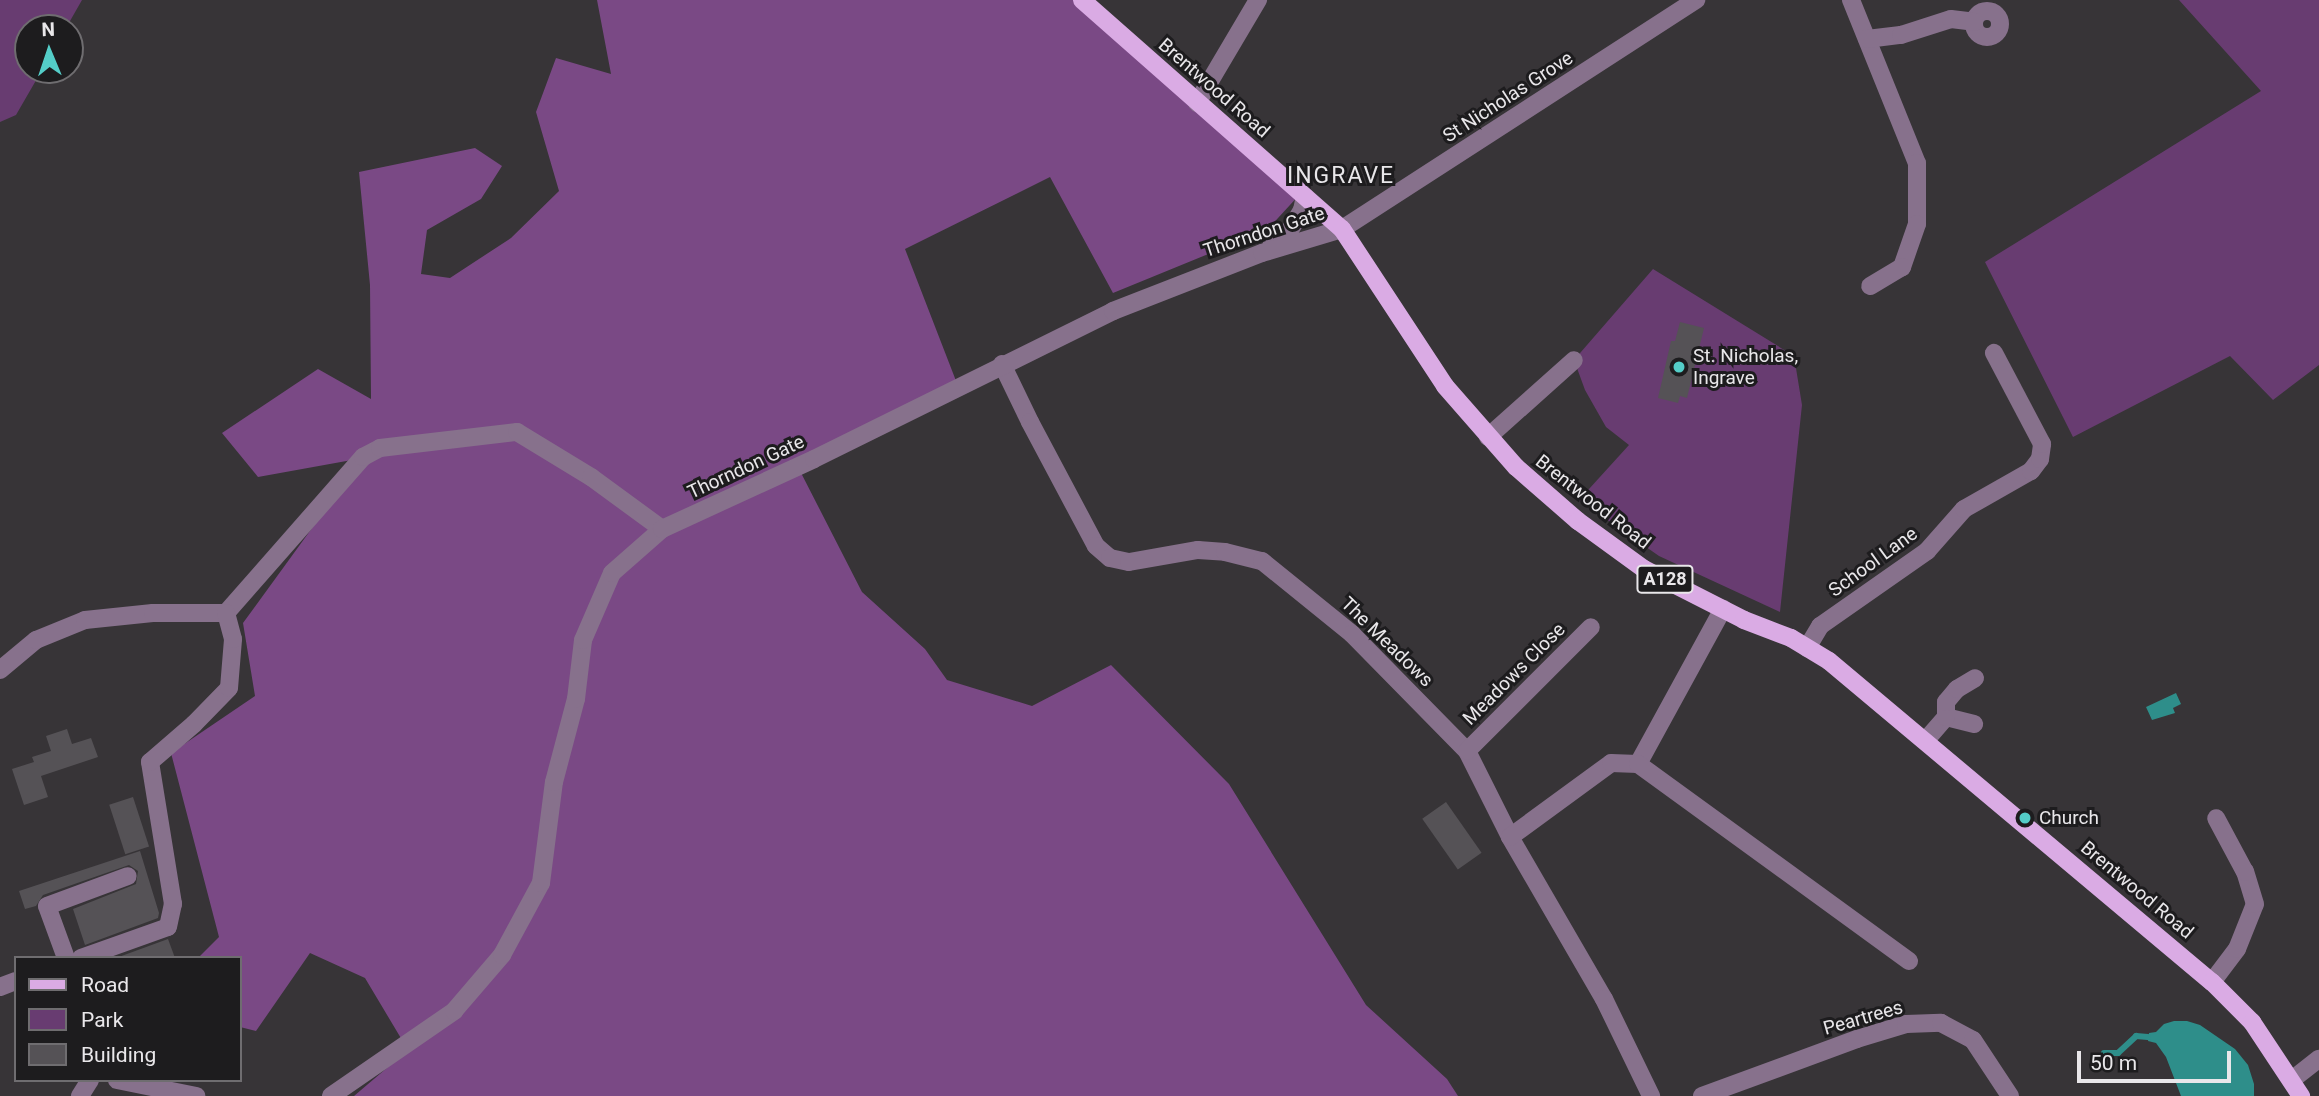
<!DOCTYPE html>
<html>
<head>
<meta charset="utf-8">
<style>
	body { margin:0 }
	#map { position:relative; width:2319px; height:1096px; overflow:hidden; background:#373437; font-family:Roboto,sans-serif }
	div>[style] { position:absolute }
	[style*='--x'] { left:calc(var(--x)*1px); top:calc(var(--y)*1px); width:calc(var(--w)*1px); rotate:calc(var(--a)*1deg) }
	.green>* { inset:0; background:#683c71 }
	.forest>* { inset:0; background:#7a4985 }
	.water>* { inset:0; background:#2e8e8a }
	.stream>* { height:6px; margin:-3px; padding:0 3px; transform-origin:3px; border-radius:3px; background:#2e8e8a }
	.building>* { inset:0; background:#555256; transform-origin:0 0 }
	.minor>* { height:18px; margin:-9px; padding:0 9px; transform-origin:9px; border-radius:9px; background:#87718c }
	.minor>.ring { margin:-9px; padding:0; box-sizing:content-box; background:none; border:18px solid #87718c; border-radius:50% }
	.major>* { height:18px; margin:-9px; padding:0 9px; transform-origin:9px; border-radius:9px; background:#daabe4 }
	.dots>* { width:19px; height:19px; translate:-50% -50%; box-sizing:border-box; border:4px solid #1d1c1e; border-radius:50% }
	span { translate:-50% -50%; white-space:nowrap; text-align:center; line-height:1.15; -webkit-text-stroke:6px #1d1c1e; paint-order:stroke }
	.shield-label span { padding:2px 5px; background:#1d1c1e; border:2px solid; border-radius:5px; -webkit-text-stroke-width:0 }
	.shield-label { font-size:18px; color:#e9e7ea; font-weight:700 }
	.street-label { font-size:19px; color:#e9e7ea }
	.poi-label { font-size:19px; color:#e9e7ea }
	.left { translate:0 -50%; text-align:left }
	.quarter-label { font-size:23px; color:#e9e7ea; letter-spacing:2px }
	.legend { position:absolute; left:14px; top:956px; width:228px; height:126px; box-sizing:border-box; background:#1d1c1e; border:2px solid #6f6d70; margin:0; padding:9px 12px; list-style:none; font-size:21px; color:#e9e7ea }
	.legend li { display:flex; align-items:center; gap:14px; height:35px }
	.legend b { width:35px; border:2px solid #6f6d70 }
	.north { position:absolute; left:14px; top:14px; width:70px; height:70px; box-sizing:border-box; background:#1d1c1e; border:2px solid #6f6d70; border-radius:50%; rotate:358deg; font-size:19px; font-weight:700; line-height:28px; text-align:center; color:#e9e7ea }
	.north::after { content:''; display:block; margin:auto; width:24px; height:32px; background:#54cdc8; clip-path:polygon(50% 0,100% 100%,50% 72%,0 100%) }
	.scale { position:absolute; left:2077px; top:1051px; width:154px; height:32px; box-sizing:border-box; border:4px solid #e9e7ea; border-top:0; padding-left:9px; font-size:21px; line-height:24px; white-space:nowrap; color:#e9e7ea; -webkit-text-stroke:5px #1d1c1e; paint-order:stroke }
</style>
</head>
<body>
<div id="map">
	<div class="green">
		<i style="clip-path:polygon(0 0,82px 0,66px 28px,28px 28px,28px 70px,42px 70px,16px 115px,0 122px)"></i>
		<i style="clip-path:polygon(2179px 0,2319px 0,2319px 365px,2273px 400px,2230px 356px,2073px 437px,1985px 262px,2261px 91px)"></i>
		<i style="clip-path:polygon(1653px 269px,1794px 356px,1802px 405px,1780px 612px,1659px 556px,1579px 500px,1629px 445px,1606px 427px,1585px 390px,1574px 360px)"></i>
	</div>
	<div class="forest">
		<i style="clip-path:polygon(597px 0,1082px 0,1301px 193px,1267px 230px,1113px 293px,1050px 177px,905px 249px,958px 386px,798px 467px,862px 592px,925px 649px,947px 680px,1032px 706px,1111px 665px,1229px 784px,1366px 1005px,1447px 1079px,1458px 1096px,354px 1096px,408px 1050px,365px 978px,310px 953px,256px 1031px,240px 1027px,240px 958px,198px 958px,219px 937px,171px 753px,255px 696px,243px 623px,363px 458px,258px 477px,222px 433px,318px 369px,371px 399px,370px 285px,359px 172px,475px 148px,502px 166px,481px 199px,427px 230px,421px 274px,450px 278px,511px 238px,559px 191px,536px 112px,556px 58px,611px 74px)"></i>
	</div>
	<div class="water">
		<i style="clip-path:polygon(2176px 693px,2181px 704px,2173px 708px,2175px 713px,2152px 720px,2146px 707px)"></i>
		<i style="clip-path:polygon(2174px 1021px,2187px 1021px,2200px 1025px,2235px 1049px,2248px 1065px,2254px 1084px,2254px 1096px,2181px 1096px,2166px 1057px,2156px 1043px,2148px 1041px,2149px 1033px,2156px 1032px,2164px 1024px)"></i>
	</div>
	<div class="stream">
		<i style="--x:2104;--y:1053;--w:14;--a:0"></i>
		<i style="--x:2118;--y:1053;--w:25;--a:-43"></i>
		<i style="--x:2136;--y:1036;--w:12;--a:5"></i>
	</div>
	<div class="building">
		<i style="clip-path:polygon(1680px 322px,1704px 328px,1687px 398px,1680px 396px,1678px 403px,1658px 398px,1671px 341px,1675px 341px)"></i>
		<i style="clip-path:polygon(67px 729px,72px 744px,91px 738px,98px 757px,41px 776px,48px 797px,24px 805px,12px 769px,34px 762px,32px 757px,51px 751px,46px 736px)"></i>
		<i style="left:133px;top:797px;width:52px;height:25px;rotate:72deg"></i>
		<i style="left:1446px;top:802px;width:62px;height:29px;rotate:55deg"></i>
		<i style="clip-path:polygon(140px 851px,159px 913px,158px 918px,85px 945px,73px 909px,136px 884px,138px 871px,129px 865px,43px 895px,36px 906px,25px 909px,19px 891px)"></i>
		<i style="clip-path:polygon(168px 939px,175px 958px,116px 958px)"></i>
	</div>
	<div class="minor">
		<i style="--x:1851;--y:0;--w:176;--a:68"></i>
		<i style="--x:1917;--y:163;--w:61;--a:90"></i>
		<i style="--x:1917;--y:224;--w:46;--a:109.2"></i>
		<i style="--x:1902;--y:267;--w:37;--a:149"></i>
		<i class="ring" style="left:1974px;top:11px;width:8px;height:8px"></i>
		<i style="--x:1867;--y:39;--w:34;--a:-7"></i>
		<i style="--x:1901;--y:35;--w:52;--a:-17.7"></i>
		<i style="--x:1951;--y:19;--w:23;--a:7"></i>
		<i style="--x:1197;--y:103;--w:120;--a:-59.4"></i>
		<i style="--x:1271;--y:246;--w:19;--a:-35"></i>
		<i style="--x:1287;--y:235;--w:29;--a:-59"></i>
		<i style="--x:1302;--y:210;--w:14;--a:-78"></i>
		<i style="--x:1002;--y:364;--w:64;--a:64.2"></i>
		<i style="--x:1030;--y:422;--w:140;--a:62"></i>
		<i style="--x:1096;--y:546;--w:18;--a:41"></i>
		<i style="--x:1110;--y:558;--w:19;--a:12"></i>
		<i style="--x:1129;--y:562;--w:70;--a:-9.9"></i>
		<i style="--x:1198;--y:550;--w:27;--a:4"></i>
		<i style="--x:1225;--y:552;--w:38;--a:14"></i>
		<i style="--x:1262;--y:561;--w:116;--a:39"></i>
		<i style="--x:1352;--y:634;--w:164;--a:45.5"></i>
		<i style="--x:1467;--y:751;--w:96;--a:63.4"></i>
		<i style="--x:1510;--y:837;--w:187;--a:59.9"></i>
		<i style="--x:1604;--y:999;--w:108;--a:64.1"></i>
		<i style="--x:1488;--y:437;--w:115;--a:-41.8"></i>
		<i style="--x:226;--y:613;--w:208;--a:-48.7"></i>
		<i style="--x:363;--y:457;--w:19;--a:-28"></i>
		<i style="--x:380;--y:448;--w:138;--a:-6.7"></i>
		<i style="--x:517;--y:432;--w:87;--a:31.3"></i>
		<i style="--x:591;--y:477;--w:88;--a:36.2"></i>
		<i style="--x:1807;--y:648;--w:26;--a:-59"></i>
		<i style="--x:1820;--y:626;--w:131;--a:-35"></i>
		<i style="--x:1927;--y:551;--w:56;--a:-48.6"></i>
		<i style="--x:1964;--y:509;--w:77;--a:-29.6"></i>
		<i style="--x:2031;--y:471;--w:15;--a:-53"></i>
		<i style="--x:2040;--y:459;--w:15;--a:-82"></i>
		<i style="--x:2042;--y:444;--w:103;--a:-117.8"></i>
		<i style="--x:0;--y:670;--w:47;--a:-39.8"></i>
		<i style="--x:36;--y:640;--w:53;--a:-22.2"></i>
		<i style="--x:85;--y:620;--w:68;--a:-5.9"></i>
		<i style="--x:153;--y:613;--w:73;--a:0"></i>
		<i style="--x:1946;--y:717;--w:29;--a:14"></i>
		<i style="--x:1926;--y:740;--w:30;--a:-49"></i>
		<i style="--x:1946;--y:717;--w:15;--a:-90"></i>
		<i style="--x:1946;--y:702;--w:17;--a:-50"></i>
		<i style="--x:1957;--y:689;--w:21;--a:-31"></i>
		<i style="--x:1467;--y:751;--w:175;--a:-45"></i>
		<i style="--x:1638;--y:764;--w:177;--a:-61.3"></i>
		<i style="--x:1510;--y:837;--w:125;--a:-36.2"></i>
		<i style="--x:1611;--y:763;--w:27;--a:2"></i>
		<i style="--x:1638;--y:764;--w:335;--a:36"></i>
		<i style="--x:66;--y:958;--w:55;--a:-110.1"></i>
		<i style="--x:47;--y:906;--w:86;--a:-20.3"></i>
		<i style="--x:81;--y:958;--w:92;--a:-19.6"></i>
		<i style="--x:168;--y:927;--w:24;--a:-78"></i>
		<i style="--x:173;--y:904;--w:144;--a:-99.2"></i>
		<i style="--x:150;--y:762;--w:58;--a:-40.8"></i>
		<i style="--x:194;--y:724;--w:50;--a:-45.8"></i>
		<i style="--x:229;--y:688;--w:49;--a:-85.3"></i>
		<i style="--x:233;--y:639;--w:27;--a:-105"></i>
		<i style="--x:2212;--y:982;--w:41;--a:-52.9"></i>
		<i style="--x:2237;--y:949;--w:48;--a:-68.2"></i>
		<i style="--x:2255;--y:904;--w:34;--a:-107"></i>
		<i style="--x:2245;--y:872;--w:61;--a:-118.2"></i>
		<i style="--x:0;--y:987;--w:17;--a:-21"></i>
		<i style="--x:2293;--y:1079;--w:33;--a:-38"></i>
		<i style="--x:117;--y:1080;--w:81;--a:11.4"></i>
		<i style="--x:80;--y:1096;--w:19;--a:-58"></i>
		<i style="--x:331;--y:1096;--w:150;--a:-34.6"></i>
		<i style="--x:454;--y:1011;--w:74;--a:-49.4"></i>
		<i style="--x:502;--y:955;--w:82;--a:-61.6"></i>
		<i style="--x:541;--y:883;--w:102;--a:-82.7"></i>
		<i style="--x:554;--y:782;--w:86;--a:-75.2"></i>
		<i style="--x:576;--y:699;--w:59;--a:-83.2"></i>
		<i style="--x:583;--y:640;--w:73;--a:-66.6"></i>
		<i style="--x:612;--y:573;--w:67;--a:-41.3"></i>
		<i style="--x:662;--y:529;--w:167;--a:-24.7"></i>
		<i style="--x:814;--y:459;--w:334;--a:-26.3"></i>
		<i style="--x:1113;--y:311;--w:160;--a:-21.3"></i>
		<i style="--x:1262;--y:253;--w:84;--a:-16.7"></i>
		<i style="--x:1342;--y:229;--w:422;--a:-32.9"></i>
		<i style="--x:1702;--y:1096;--w:165;--a:-20.2"></i>
		<i style="--x:1857;--y:1039;--w:51;--a:-17"></i>
		<i style="--x:1906;--y:1024;--w:35;--a:-2"></i>
		<i style="--x:1941;--y:1023;--w:36;--a:28"></i>
		<i style="--x:1973;--y:1040;--w:67;--a:56.5"></i>
	</div>
	<div class="major">
		<i style="--x:1082;--y:0;--w:346;--a:41.4"></i>
		<i style="--x:1342;--y:229;--w:188;--a:56.7"></i>
		<i style="--x:1445;--y:386;--w:108;--a:48.8"></i>
		<i style="--x:1516;--y:467;--w:82;--a:41.1"></i>
		<i style="--x:1578;--y:521;--w:82;--a:36"></i>
		<i style="--x:1644;--y:569;--w:112;--a:27"></i>
		<i style="--x:1744;--y:620;--w:50;--a:21"></i>
		<i style="--x:1791;--y:638;--w:44;--a:31.2"></i>
		<i style="--x:1829;--y:661;--w:500;--a:40"></i>
		<i style="--x:2212;--y:982;--w:57;--a:45"></i>
		<i style="--x:2252;--y:1022;--w:89;--a:56.5"></i>
	</div>
	<div class="dots">
		<i style="left:1679px;top:367px;background:#54cdc8"></i>
		<i style="left:2025px;top:818px;background:#54cdc8"></i>
	</div>
	<div class="shield-label">
		<span style="left:1665px;top:579px">A128</span>
	</div>
	<div class="street-label">
		<span style="left:1214px;top:88px;rotate:41deg">Brentwood Road</span>
		<span style="left:1508px;top:97px;rotate:-33deg">St Nicholas Grove</span>
		<span style="left:1264px;top:232px;rotate:-18deg">Thorndon Gate</span>
		<span style="left:746px;top:467px;rotate:-25deg">Thorndon Gate</span>
		<span style="left:1593px;top:502px;rotate:38deg">Brentwood Road</span>
		<span style="left:1873px;top:562px;rotate:-36deg">School Lane</span>
		<span style="left:1387px;top:642px;rotate:44deg">The Meadows</span>
		<span style="left:1514px;top:674px;rotate:-45deg">Meadows Close</span>
		<span style="left:2137px;top:890px;rotate:40deg">Brentwood Road</span>
		<span style="left:1863px;top:1018px;rotate:-16deg">Peartrees</span>
	</div>
	<div class="poi-label">
		<span class="left" style="left:1693px;top:367px">St. Nicholas,<br>Ingrave</span>
		<span class="left" style="left:2039px;top:818px">Church</span>
	</div>
	<div class="quarter-label">
		<span style="left:1341px;top:176px">INGRAVE</span>
	</div>
	<ul class="legend">
	<li><b style="height:9px;background:#daabe4"></b>Road</li>
	<li><b style="height:19px;background:#683c71"></b>Park</li>
	<li><b style="height:19px;background:#555256"></b>Building</li>
	</ul>
	<div class="north">N</div>
	<div class="scale">50 m</div>
</div>
</body>
</html>
